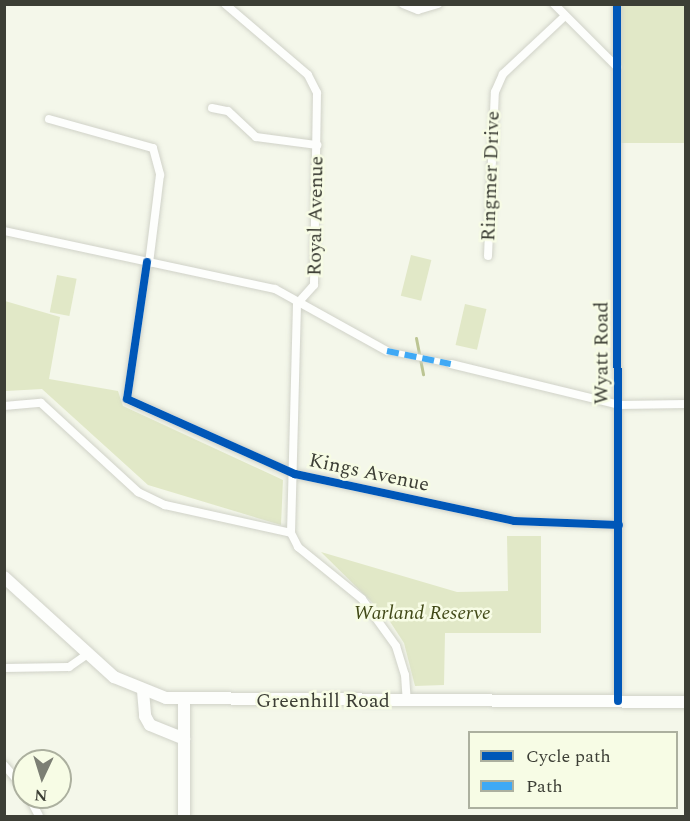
<!DOCTYPE html>
<html>
<head>
<meta charset="utf-8">
<style>
	body { margin:0 }
	#map { position:relative; width:690px; height:821px; overflow:hidden; background:#f4f7ea; font-family:Spectral,serif }
	div>[style] { position:absolute }
	[style*='--x'] { left:calc(var(--x)*1px); top:calc(var(--y)*1px); width:calc(var(--w)*1px); rotate:calc(var(--a)*1deg) }
	.green>* { inset:0; background:#e1e8c7; transform-origin:0 0 }
	.stream>* { height:3px; margin:-1.5px; padding:0 1.5px; transform-origin:1.5px; border-radius:1.5px; background:#bcc593 }
	.roads { filter:drop-shadow(0 0 2px #d0d2c8) drop-shadow(0 0 2px #d0d2c8) }
	.pedestrian>* { height:6px; margin:-3px; padding:0 3px; transform-origin:3px; border-radius:3px; background:#fdfefc }
	.minor>* { height:8px; margin:-4px; padding:0 4px; transform-origin:4px; border-radius:4px; background:#fdfefc }
	.secondary>* { height:12px; margin:-6px; padding:0 6px; transform-origin:6px; border-radius:6px; background:#fdfefc }
	.quiet>* { height:6px; margin-top:-3px; transform-origin:0; background:repeating-linear-gradient(90deg,#3fa9f5 0 12px,transparent 0 18px) }
	.cycleway>* { height:8px; margin:-4px; padding:0 4px; transform-origin:4px; border-radius:4px; background:#0057b8 }
	span { translate:-50% -50%; white-space:nowrap; text-align:center; line-height:1.15; -webkit-text-stroke:5px #f7fce5; paint-order:stroke }
	.street-label { font-size:20px; color:#3c3e35 }
	.park-label { font-size:20px; color:#414917; font-style:italic }
	.frame { position:absolute; inset:0; border:6px solid #3c3e35; pointer-events:none }
	.legend { position:absolute; left:468px; top:731px; width:210px; height:78px; box-sizing:border-box; background:#f7fce5; border:2px solid #acb09f; margin:0; padding:8px 10px; list-style:none; font-size:18px; color:#3c3e35 }
	.legend li { display:flex; align-items:center; gap:12px; height:30px }
	.legend b { width:30px; border:2px solid #acb09f }
	.north { position:absolute; left:12px; top:749px; width:60px; height:60px; box-sizing:border-box; background:#f7fce5; border:2px solid #acb09f; border-radius:50%; rotate:184deg; font-size:16px; font-weight:700; line-height:24px; text-align:center; color:#3c3e35 }
	.north::after { content:''; display:block; margin:auto; width:21px; height:27px; background:#7c7f74; clip-path:polygon(50% 0,100% 100%,50% 72%,0 100%) }
</style>
</head>
<body>
<div id="map">
	<div class="green">
		<i style="left:617px;top:5px;width:68px;height:138px"></i>
		<i style="left:411px;top:255px;width:21px;height:42px;rotate:14deg"></i>
		<i style="left:57px;top:275px;width:20px;height:38px;rotate:11deg"></i>
		<i style="clip-path:polygon(5px 301px,60px 317px,49px 379px,118px 391px,123px 406px,283px 480px,281px 525px,148px 485px,42px 389px,6px 391px)"></i>
		<i style="left:465px;top:304px;width:22px;height:42px;rotate:13deg"></i>
		<i style="clip-path:polygon(507px 536px,541px 536px,541px 633px,445px 633px,444px 685px,415px 686px,404px 643px,387px 617px,321px 552px,457px 592px,508px 591px)"></i>
	</div>
	<div class="stream">
		<i style="--x:416;--y:338;--w:37;--a:79"></i>
	</div>
	<div class="roads">
		<div class="pedestrian">
			<i style="--x:387;--y:351;--w:65;--a:11.5"></i>
		</div>
		<div class="minor">
			<i style="--x:225;--y:4;--w:109;--a:40.5"></i>
			<i style="--x:308;--y:75;--w:20;--a:63"></i>
			<i style="--x:317;--y:93;--w:192;--a:90.9"></i>
			<i style="--x:314;--y:285;--w:25;--a:132"></i>
			<i style="--x:297;--y:304;--w:229;--a:91.5"></i>
			<i style="--x:403;--y:4;--w:16;--a:22"></i>
			<i style="--x:418;--y:10;--w:21;--a:-17"></i>
			<i style="--x:554;--y:4;--w:89;--a:45"></i>
			<i style="--x:617;--y:4;--w:697;--a:89.92"></i>
			<i style="--x:212;--y:108;--w:16;--a:11"></i>
			<i style="--x:228;--y:111;--w:38;--a:43"></i>
			<i style="--x:256;--y:137;--w:62;--a:7.5"></i>
			<i style="--x:49;--y:119;--w:108;--a:15.6"></i>
			<i style="--x:153;--y:148;--w:28;--a:75"></i>
			<i style="--x:160;--y:175;--w:89;--a:97.1"></i>
			<i style="--x:4;--y:231;--w:277;--a:12.1"></i>
			<i style="--x:275;--y:289;--w:128;--a:29"></i>
			<i style="--x:488;--y:256;--w:164;--a:-87.6"></i>
			<i style="--x:495;--y:92;--w:20;--a:-66"></i>
			<i style="--x:503;--y:74;--w:85;--a:-43.1"></i>
			<i style="--x:147;--y:262;--w:138;--a:98.3"></i>
			<i style="--x:127;--y:399;--w:184;--a:24.1"></i>
			<i style="--x:295;--y:474;--w:224;--a:12.1"></i>
			<i style="--x:514;--y:521;--w:105;--a:2.2"></i>
			<i style="--x:451;--y:364;--w:173;--a:13.7"></i>
			<i style="--x:619;--y:405;--w:67;--a:-0.9"></i>
			<i style="--x:4;--y:406;--w:37;--a:-5"></i>
			<i style="--x:41;--y:403;--w:132;--a:42.5"></i>
			<i style="--x:138;--y:492;--w:30;--a:26"></i>
			<i style="--x:165;--y:505;--w:129;--a:12.5"></i>
			<i style="--x:291;--y:533;--w:16;--a:63"></i>
			<i style="--x:298;--y:547;--w:82;--a:39.1"></i>
			<i style="--x:362;--y:599;--w:58;--a:54.1"></i>
			<i style="--x:396;--y:646;--w:30;--a:73"></i>
			<i style="--x:405;--y:675;--w:26;--a:86"></i>
			<i style="--x:4;--y:668;--w:65;--a:-0.9"></i>
			<i style="--x:69;--y:667;--w:21;--a:-35"></i>
			<i style="--x:4;--y:765;--w:30;--a:49"></i>
			<i style="--x:29;--y:797;--w:21;--a:62"></i>
		</div>
		<div class="secondary">
			<i style="--x:4;--y:577;--w:149;--a:42.3"></i>
			<i style="--x:114;--y:677;--w:56;--a:22"></i>
			<i style="--x:166;--y:698;--w:520;--a:0.44"></i>
			<i style="--x:143;--y:691;--w:25;--a:85"></i>
			<i style="--x:145;--y:716;--w:10;--a:61"></i>
			<i style="--x:150;--y:725;--w:37;--a:22"></i>
			<i style="--x:184;--y:700;--w:116;--a:90"></i>
		</div>
	</div>
	<div class="quiet">
		<i style="--x:387;--y:351;--w:65;--a:11.5"></i>
	</div>
	<div class="cycleway">
		<i style="--x:617;--y:4;--w:697;--a:89.92"></i>
		<i style="--x:147;--y:262;--w:138;--a:98.3"></i>
		<i style="--x:127;--y:399;--w:184;--a:24.1"></i>
		<i style="--x:295;--y:474;--w:224;--a:12.1"></i>
		<i style="--x:514;--y:521;--w:105;--a:2.2"></i>
	</div>
	<div class="street-label">
		<span style="left:491px;top:176px;rotate:-88deg">Ringmer Drive</span>
		<span style="left:316px;top:216px;rotate:-89deg">Royal Avenue</span>
		<span style="left:602px;top:353px;rotate:-90deg">Wyatt Road</span>
		<span style="left:369px;top:473px;rotate:12deg">Kings Avenue</span>
		<span style="left:323px;top:701px">Greenhill Road</span>
	</div>
	<div class="park-label">
		<span style="left:422px;top:613px">Warland Reserve</span>
	</div>
	<div class="frame"></div>
	<ul class="legend">
	<li><b style="height:8px;background:#0057b8"></b>Cycle path</li>
	<li><b style="height:8px;background:#3fa9f5"></b>Path</li>
	</ul>
	<div class="north">N</div>
</div>
</body>
</html>
